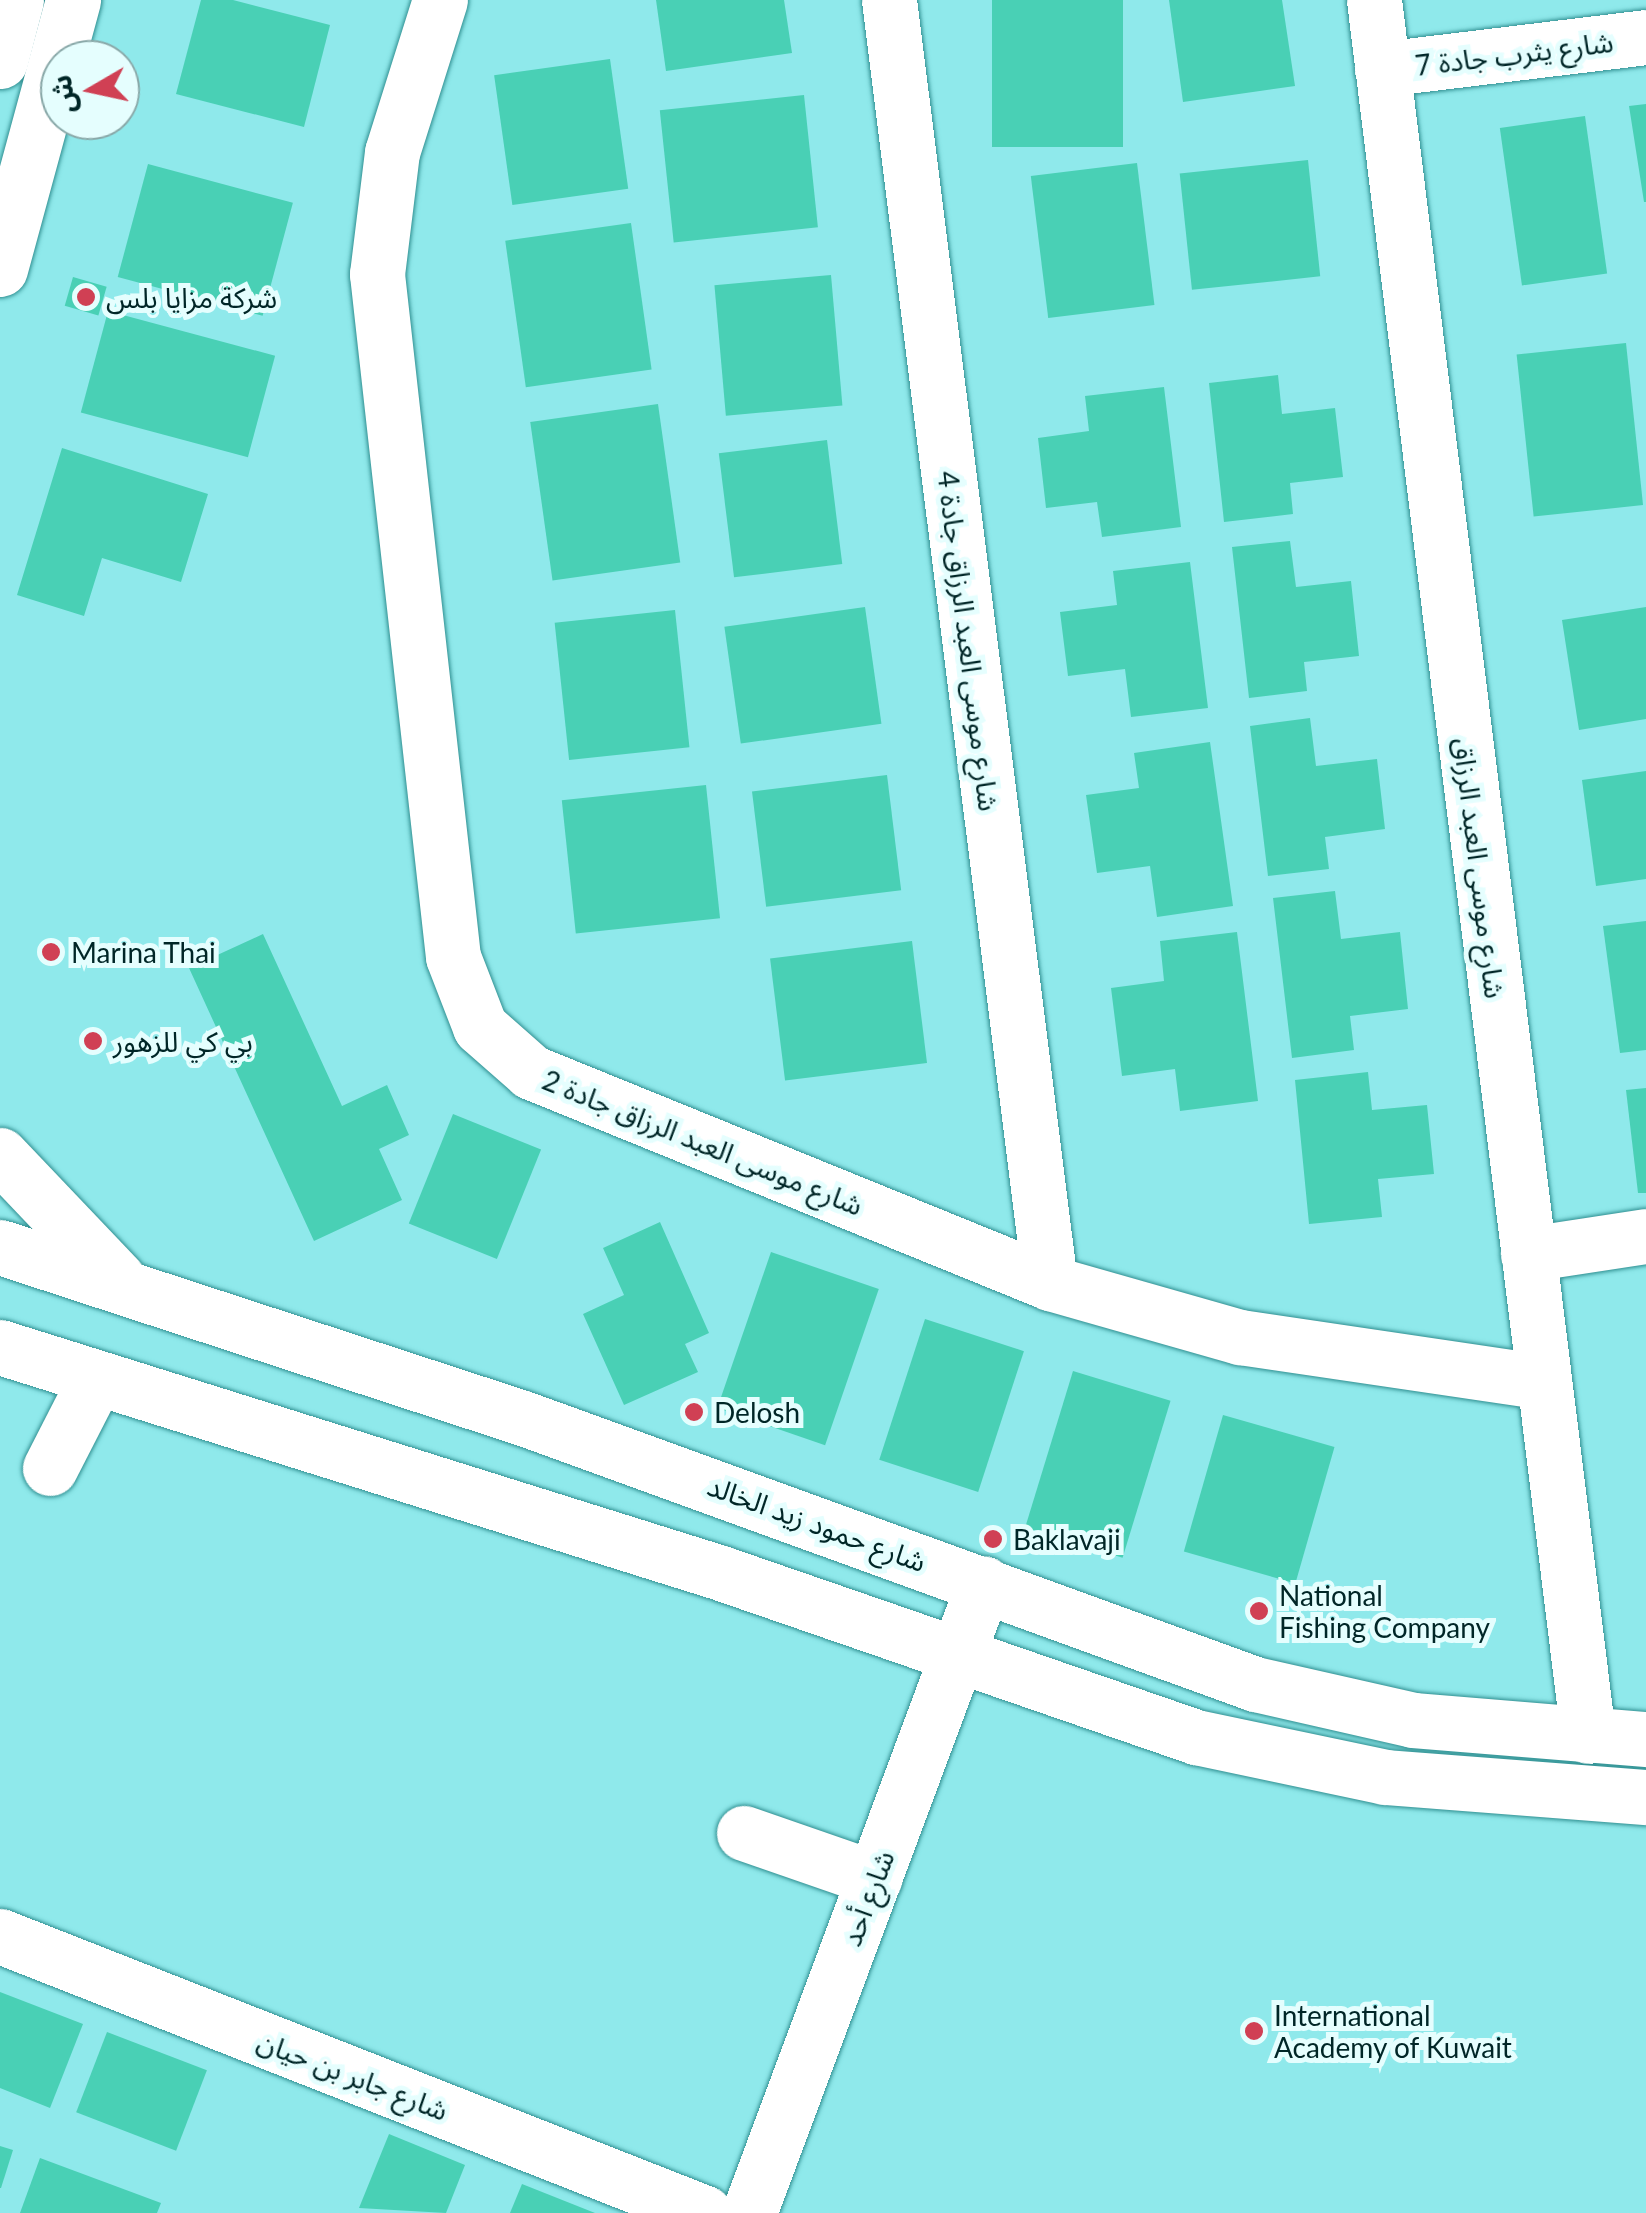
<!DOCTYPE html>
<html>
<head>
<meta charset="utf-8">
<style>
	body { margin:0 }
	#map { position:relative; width:1646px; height:2213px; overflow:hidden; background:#8fe9eb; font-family:Lato,"Noto Sans Arabic",sans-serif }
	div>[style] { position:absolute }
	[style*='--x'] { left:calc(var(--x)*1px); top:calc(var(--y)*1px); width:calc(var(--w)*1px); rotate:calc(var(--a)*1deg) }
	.building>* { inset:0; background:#49d0b5; transform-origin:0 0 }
	.roads { filter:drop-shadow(0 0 2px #308f91) drop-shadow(0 0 2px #308f91) }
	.minor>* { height:55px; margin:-27.5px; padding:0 27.5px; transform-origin:27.5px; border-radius:27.5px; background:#fff }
	.major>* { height:55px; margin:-27.5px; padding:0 27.5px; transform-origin:27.5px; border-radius:27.5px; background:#fff }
	.dots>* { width:28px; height:28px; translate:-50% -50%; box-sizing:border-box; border:5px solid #e5fefe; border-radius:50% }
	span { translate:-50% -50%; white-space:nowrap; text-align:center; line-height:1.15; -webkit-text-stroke:10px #e5fefe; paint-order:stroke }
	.street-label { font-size:28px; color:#002627 }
	.poi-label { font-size:28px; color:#002627 }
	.left { translate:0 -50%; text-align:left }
	.north { position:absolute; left:40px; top:40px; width:100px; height:100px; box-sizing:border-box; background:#e5fefe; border:2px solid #89a8a8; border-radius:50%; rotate:261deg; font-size:28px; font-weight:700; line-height:40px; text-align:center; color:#002627 }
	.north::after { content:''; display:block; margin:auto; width:35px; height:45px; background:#d04054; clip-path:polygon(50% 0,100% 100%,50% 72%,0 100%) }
</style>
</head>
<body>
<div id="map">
	<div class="building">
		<i style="clip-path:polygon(201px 0,233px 0,330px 25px,304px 127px,176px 94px)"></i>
		<i style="clip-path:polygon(656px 0,784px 0,792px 53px,666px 71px)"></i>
		<i style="left:992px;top:0;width:131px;height:147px"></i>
		<i style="clip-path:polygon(1169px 0,1282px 0,1295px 86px,1183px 102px)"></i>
		<i style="left:610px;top:59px;width:131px;height:117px;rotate:82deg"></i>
		<i style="left:804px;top:95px;width:133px;height:145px;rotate:84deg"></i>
		<i style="clip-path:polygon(1646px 104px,1646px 202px,1644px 202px,1629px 106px)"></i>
		<i style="left:1585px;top:116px;width:159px;height:86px;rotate:82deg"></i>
		<i style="left:1308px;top:160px;width:117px;height:129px;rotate:84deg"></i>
		<i style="left:1137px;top:163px;width:143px;height:107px;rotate:83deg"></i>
		<i style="left:148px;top:164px;width:150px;height:117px;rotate:15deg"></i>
		<i style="left:631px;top:223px;width:148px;height:127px;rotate:82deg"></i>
		<i style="left:831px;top:275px;width:131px;height:117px;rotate:85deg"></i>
		<i style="left:73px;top:277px;width:35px;height:30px;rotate:16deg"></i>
		<i style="left:108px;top:311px;width:173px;height:105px;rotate:15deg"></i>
		<i style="left:1626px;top:343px;width:163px;height:110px;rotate:84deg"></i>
		<i style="clip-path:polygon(1278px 375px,1282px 414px,1335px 408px,1343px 477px,1290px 483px,1293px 514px,1224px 522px,1209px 383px)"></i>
		<i style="clip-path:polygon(1164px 387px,1181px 527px,1102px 537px,1097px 502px,1046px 508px,1038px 438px,1089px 431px,1085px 396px)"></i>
		<i style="left:658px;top:404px;width:160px;height:129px;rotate:82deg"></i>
		<i style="left:827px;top:440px;width:125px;height:109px;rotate:83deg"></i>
		<i style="clip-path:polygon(62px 448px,208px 494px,181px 582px,102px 558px,84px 616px,17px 595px)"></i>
		<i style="clip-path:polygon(1290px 541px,1296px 587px,1351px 581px,1359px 656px,1304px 662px,1307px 691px,1249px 698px,1232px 547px)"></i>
		<i style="clip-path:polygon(1190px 562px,1208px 708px,1131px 717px,1125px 669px,1068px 676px,1060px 612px,1117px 605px,1113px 571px)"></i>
		<i style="left:865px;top:607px;width:118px;height:142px;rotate:82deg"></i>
		<i style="clip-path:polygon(1646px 607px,1646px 719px,1579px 730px,1562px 620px)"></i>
		<i style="left:675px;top:610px;width:138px;height:121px;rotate:84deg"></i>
		<i style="clip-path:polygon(1310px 718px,1316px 766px,1377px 759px,1385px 829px,1325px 837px,1329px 869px,1268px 876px,1250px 726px)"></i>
		<i style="clip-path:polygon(1210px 742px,1233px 906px,1157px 917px,1150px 866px,1097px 873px,1086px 795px,1139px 788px,1134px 753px)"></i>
		<i style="clip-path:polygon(1646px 771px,1646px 879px,1596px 886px,1582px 780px)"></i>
		<i style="left:887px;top:775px;width:116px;height:136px;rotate:83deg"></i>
		<i style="left:706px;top:785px;width:134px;height:145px;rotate:84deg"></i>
		<i style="clip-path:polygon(1335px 891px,1341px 939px,1400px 932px,1408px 1009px,1350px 1016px,1354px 1050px,1292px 1058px,1273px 898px)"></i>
		<i style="clip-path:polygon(1646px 921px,1646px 1050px,1620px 1053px,1603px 926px)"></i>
		<i style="clip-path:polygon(1237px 932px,1258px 1101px,1180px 1111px,1175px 1069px,1122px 1076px,1111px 988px,1164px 981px,1160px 941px)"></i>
		<i style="clip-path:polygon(263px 934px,342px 1106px,387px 1085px,409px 1135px,379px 1149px,402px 1200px,314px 1241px,189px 968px)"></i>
		<i style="left:912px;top:941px;width:123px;height:143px;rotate:83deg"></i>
		<i style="clip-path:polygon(1368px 1072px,1372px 1110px,1427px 1105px,1434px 1174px,1378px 1179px,1382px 1217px,1309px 1224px,1295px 1080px)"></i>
		<i style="clip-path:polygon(1646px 1088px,1646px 1193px,1638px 1193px,1626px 1090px)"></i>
		<i style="left:453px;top:1114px;width:95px;height:118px;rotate:22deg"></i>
		<i style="clip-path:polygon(660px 1222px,709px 1333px,685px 1344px,698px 1372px,624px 1405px,583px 1314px,624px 1295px,603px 1248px)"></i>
		<i style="left:771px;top:1252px;width:114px;height:165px;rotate:19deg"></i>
		<i style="left:925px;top:1319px;width:104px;height:148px;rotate:18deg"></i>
		<i style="left:1073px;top:1371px;width:102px;height:164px;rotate:17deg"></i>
		<i style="left:1223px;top:1415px;width:116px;height:142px;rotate:16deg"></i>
		<i style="clip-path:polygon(0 1992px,83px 2024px,50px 2108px,0 2088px)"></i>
		<i style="left:107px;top:2032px;width:107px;height:86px;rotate:21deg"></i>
		<i style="clip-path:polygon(389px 2134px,465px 2165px,446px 2213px,359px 2208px)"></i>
		<i style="clip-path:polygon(0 2146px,13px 2150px,1px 2188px,0 2188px)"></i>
		<i style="clip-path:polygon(40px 2158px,161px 2203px,157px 2213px,20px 2213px)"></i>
		<i style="clip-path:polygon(522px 2184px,595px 2213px,510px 2213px)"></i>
	</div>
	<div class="roads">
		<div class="minor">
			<i style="--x:440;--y:0;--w:159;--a:107.5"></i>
			<i style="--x:392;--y:152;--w:123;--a:97"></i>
			<i style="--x:377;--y:274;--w:687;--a:83.65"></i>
			<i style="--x:453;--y:957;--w:75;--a:68.9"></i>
			<i style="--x:480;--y:1027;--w:68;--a:41.4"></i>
			<i style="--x:531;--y:1072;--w:560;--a:22.12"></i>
			<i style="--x:1050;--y:1283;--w:198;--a:15.9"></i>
			<i style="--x:1240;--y:1337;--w:307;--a:8.4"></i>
			<i style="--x:889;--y:0;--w:1293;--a:82.85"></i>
			<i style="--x:1374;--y:0;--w:1749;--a:82.97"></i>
			<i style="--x:1382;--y:69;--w:266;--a:-6.9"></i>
			<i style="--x:1528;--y:1254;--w:119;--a:-8.7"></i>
			<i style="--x:50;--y:1468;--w:101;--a:-62.9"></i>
			<i style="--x:744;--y:1833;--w:138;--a:19.1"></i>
			<i style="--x:0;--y:1936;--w:757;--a:21.45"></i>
			<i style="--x:749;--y:2213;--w:672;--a:-69.54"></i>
		</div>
		<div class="major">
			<i style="--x:0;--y:61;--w:63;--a:-75.3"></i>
			<i style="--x:0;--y:269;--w:279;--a:-74.8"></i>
			<i style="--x:0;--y:1155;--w:171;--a:46.4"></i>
			<i style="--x:0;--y:1247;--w:550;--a:18.11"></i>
			<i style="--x:523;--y:1418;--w:779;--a:19.97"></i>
			<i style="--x:1255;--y:1684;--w:162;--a:12.8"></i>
			<i style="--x:1413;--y:1720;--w:234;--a:4.7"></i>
			<i style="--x:0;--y:1347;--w:756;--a:17.4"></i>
			<i style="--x:721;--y:1573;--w:503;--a:19.05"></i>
			<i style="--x:1196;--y:1737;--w:193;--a:11.9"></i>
			<i style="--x:1385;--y:1777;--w:262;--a:4.4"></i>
		</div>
	</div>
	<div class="dots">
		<i style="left:86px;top:297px;background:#d04054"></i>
		<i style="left:51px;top:952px;background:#d04054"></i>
		<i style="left:93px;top:1041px;background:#d04054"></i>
		<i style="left:694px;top:1412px;background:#d04054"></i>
		<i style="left:993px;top:1539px;background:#d04054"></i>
		<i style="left:1259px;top:1611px;background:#d04054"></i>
		<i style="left:1254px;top:2031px;background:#d04054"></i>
	</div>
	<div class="street-label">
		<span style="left:1514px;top:53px;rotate:-7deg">شارع يثرب جادة 7</span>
		<span style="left:969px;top:641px;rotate:83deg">شارع موسى العبد الرزاق جادة 4</span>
		<span style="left:1480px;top:868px;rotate:83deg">شارع موسى العبد الرزاق</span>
		<span style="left:703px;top:1142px;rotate:22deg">شارع موسى العبد الرزاق جادة 2</span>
		<span style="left:817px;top:1523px;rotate:20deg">شارع حمود زيد الخالد</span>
		<span style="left:867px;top:1898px;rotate:-69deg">شارع أحد</span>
		<span style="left:353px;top:2075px;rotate:21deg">شارع جابر بن حيان</span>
	</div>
	<div class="poi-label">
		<span class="left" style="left:106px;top:297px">شركة مزايا بلس</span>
		<span class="left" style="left:71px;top:952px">Marina Thai</span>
		<span class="left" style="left:113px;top:1041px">بي كي للزهور</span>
		<span class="left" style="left:714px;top:1412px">Delosh</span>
		<span class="left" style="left:1013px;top:1539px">Baklavaji</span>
		<span class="left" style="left:1279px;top:1611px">National<br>Fishing Company</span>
		<span class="left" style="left:1274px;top:2031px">International<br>Academy of Kuwait</span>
	</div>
	<div class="north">ش</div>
</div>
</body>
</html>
